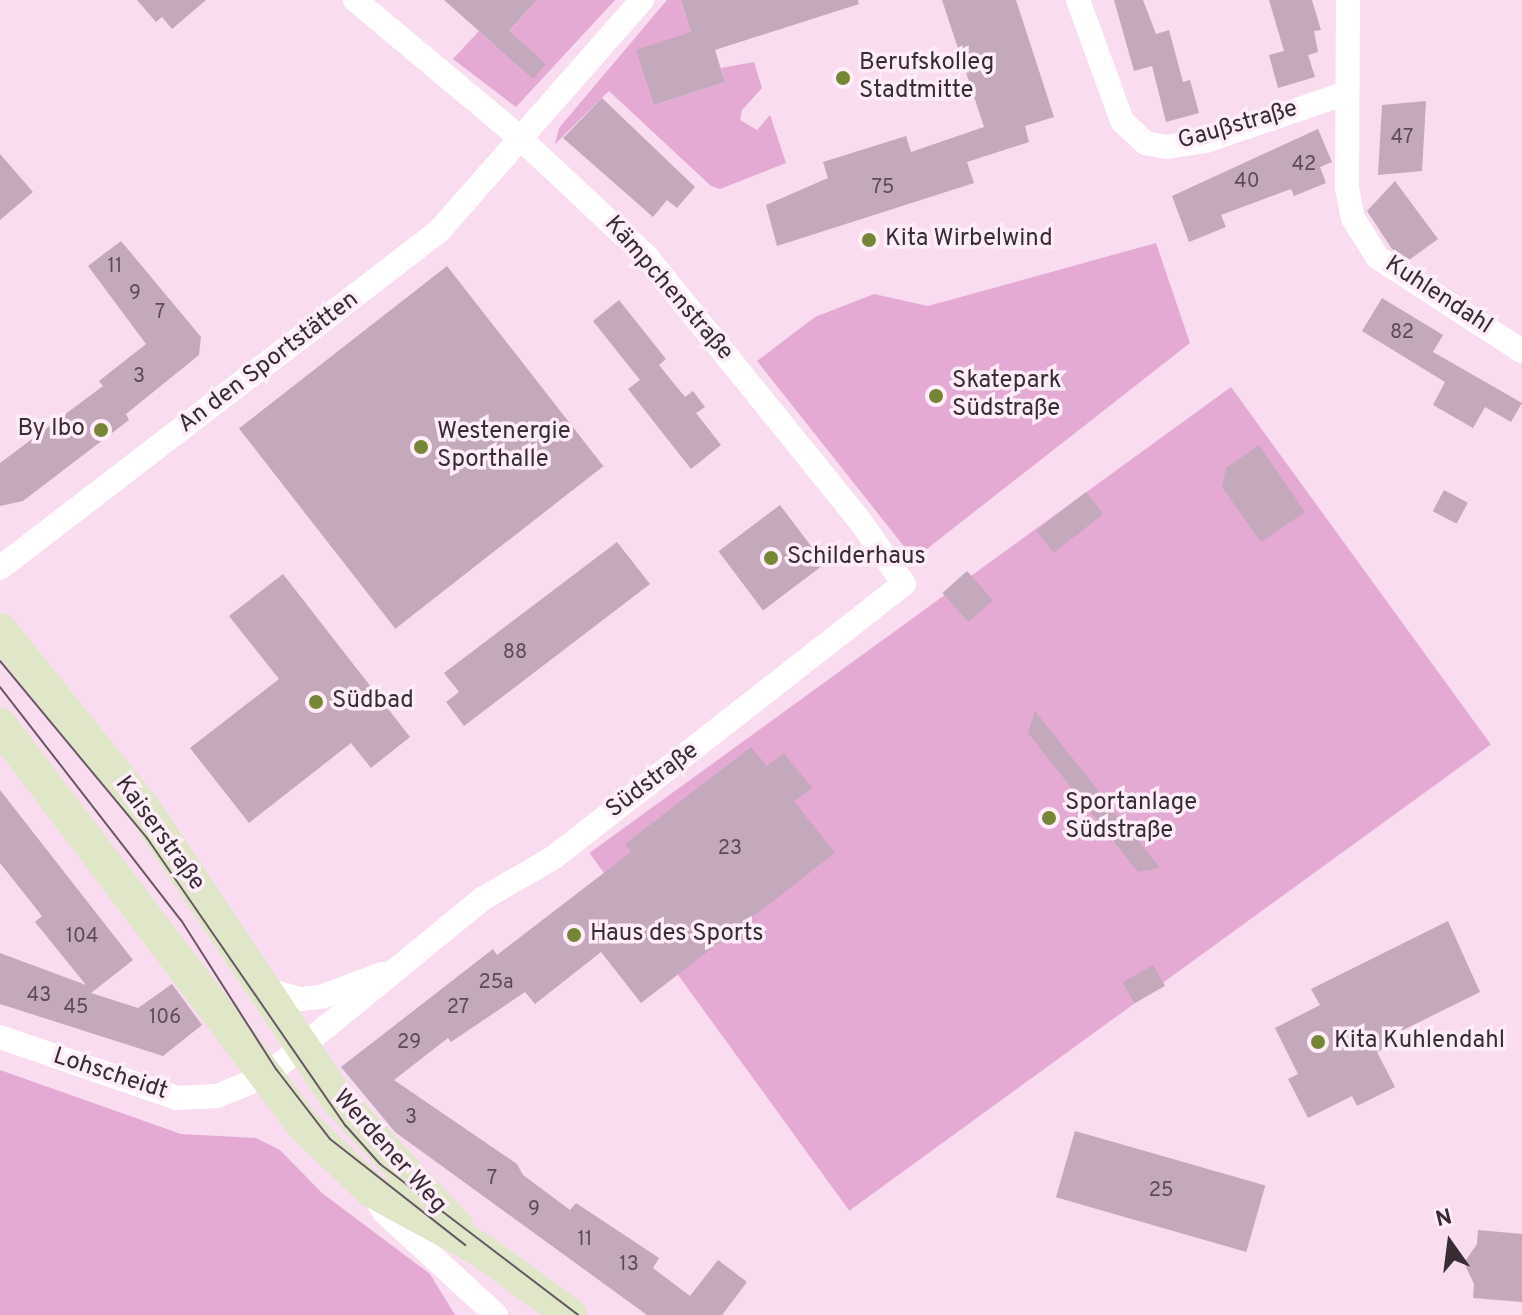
<!DOCTYPE html>
<html>
<head>
<meta charset="utf-8">
<style>
	body { margin:0 }
	#map { position:relative; width:1522px; height:1315px; overflow:hidden; background:#f9dcf0; font-family:Overpass,sans-serif }
	div>[style] { position:absolute }
	[style*='--x'] { left:calc(var(--x)*1px); top:calc(var(--y)*1px); width:calc(var(--w)*1px); rotate:calc(var(--a)*1deg) }
	.green>* { inset:0; background:#e4aad4; transform-origin:0 0 }
	.building>* { inset:0; background:#c4a8bc; transform-origin:0 0 }
	.street>* { height:24px; margin:-12px; padding:0 12px; transform-origin:12px; border-radius:12px; background:#fff }
	.secondary>* { height:34px; margin:-17px; padding:0 17px; transform-origin:17px; border-radius:17px; background:#e0e7c8 }
	.tram>* { height:2px; margin:-1px; padding:0 1px; transform-origin:1px; border-radius:1px; background:#685863 }
	.dots>* { width:22px; height:22px; translate:-50% -50%; box-sizing:border-box; border:4px solid #ffedf9; border-radius:50% }
	span { translate:-50% -50%; white-space:nowrap; text-align:center; line-height:1.15; -webkit-text-stroke:7px #ffedf9; paint-order:stroke }
	.number-label { font-size:20px; color:#5b4c57 }
	.number-label span { -webkit-text-stroke-width:0 }
	.poi-label { font-size:24px; color:#382d35 }
	.left { translate:0 -50%; text-align:left }
	.right { translate:-100% -50%; text-align:right }
	.street-label { font-size:24px; color:#382d35 }
	.north { position:absolute; left:1410px; top:1203px; width:80px; height:80px; -webkit-text-stroke:6px #ffedf9; paint-order:stroke; rotate:346deg; font-size:22px; font-weight:700; line-height:32px; text-align:center; color:#382d35 }
	.north::after { content:''; display:block; margin:auto; width:28px; height:36px; background:#382d35; clip-path:polygon(50% 0,100% 100%,50% 72%,0 100%) }
</style>
</head>
<body>
<div id="map">
	<div class="green">
		<i style="clip-path:polygon(537px 0,615px 0,516px 107px,453px 59px,479px 31px,496px 46px)"></i>
		<i style="clip-path:polygon(667px 0,681px 0,691px 32px,654px 105px,725px 82px,721px 68px,754px 62px,762px 88px,742px 110px,740px 120px,757px 130px,770px 115px,786px 163px,720px 189px,711px 186px,609px 91px,555px 144px,559px 128px)"></i>
		<i style="clip-path:polygon(1156px 243px,1190px 343px,914px 559px,757px 361px,815px 317px,874px 294px,928px 306px)"></i>
		<i style="left:1231px;top:387px;width:442px;height:793px;rotate:54deg"></i>
		<i style="clip-path:polygon(0 1070px,181px 1134px,256px 1138px,280px 1150px,322px 1193px,430px 1274px,455px 1315px,0 1315px)"></i>
	</div>
	<div class="building">
		<i style="clip-path:polygon(137px 0,206px 0,172px 29px,162px 17px,156px 22px)"></i>
		<i style="clip-path:polygon(444px 0,537px 0,509px 31px,546px 64px,533px 79px)"></i>
		<i style="clip-path:polygon(681px 0,858px 0,859px 4px,715px 50px,725px 82px,654px 105px,636px 50px,691px 32px)"></i>
		<i style="clip-path:polygon(942px 0,1016px 0,1054px 117px,1025px 126px,1029px 142px,967px 162px,974px 183px,777px 246px,766px 205px,828px 178px,823px 162px,906px 136px,911px 152px,984px 127px)"></i>
		<i style="clip-path:polygon(1114px 0,1143px 0,1156px 34px,1169px 30px,1183px 82px,1190px 80px,1199px 113px,1166px 122px,1152px 66px,1134px 71px)"></i>
		<i style="clip-path:polygon(1269px 0,1312px 0,1321px 30px,1314px 31px,1318px 52px,1308px 55px,1315px 77px,1278px 88px,1269px 55px,1284px 51px)"></i>
		<i style="clip-path:polygon(602px 98px,695px 187px,677px 208px,667px 200px,653px 217px,563px 138px)"></i>
		<i style="clip-path:polygon(1426px 101px,1422px 171px,1378px 175px,1382px 105px)"></i>
		<i style="clip-path:polygon(1318px 129px,1332px 162px,1320px 167px,1326px 183px,1294px 196px,1291px 189px,1221px 215px,1226px 227px,1189px 242px,1172px 196px)"></i>
		<i style="clip-path:polygon(0 154px,33px 192px,0 220px)"></i>
		<i style="clip-path:polygon(1395px 181px,1438px 239px,1409px 260px,1392px 249px,1367px 211px)"></i>
		<i style="clip-path:polygon(121px 241px,201px 337px,199px 355px,126px 414px,129px 420px,23px 501px,0 506px,0 463px,103px 386px,99px 381px,146px 344px,88px 266px)"></i>
		<i style="left:447px;top:266px;width:254px;height:264px;rotate:52deg"></i>
		<i style="clip-path:polygon(1382px 298px,1443px 335px,1433px 352px,1522px 403px,1511px 422px,1485px 407px,1473px 428px,1433px 405px,1445px 382px,1362px 331px)"></i>
		<i style="clip-path:polygon(619px 300px,666px 359px,659px 365px,685px 397px,693px 391px,705px 407px,696px 413px,721px 445px,691px 469px,628px 389px,640px 380px,593px 321px)"></i>
		<i style="clip-path:polygon(1259px 445px,1305px 512px,1261px 542px,1222px 487px,1226px 468px)"></i>
		<i style="left:1444px;top:490px;width:27px;height:24px;rotate:28deg"></i>
		<i style="left:1086px;top:492px;width:28px;height:63px;rotate:52deg"></i>
		<i style="left:780px;top:505px;width:74px;height:77px;rotate:53deg"></i>
		<i style="clip-path:polygon(617px 542px,650px 584px,464px 726px,446px 702px,459px 692px,444px 673px)"></i>
		<i style="left:967px;top:571px;width:39px;height:33px;rotate:48deg"></i>
		<i style="clip-path:polygon(283px 574px,410px 737px,371px 768px,351px 743px,249px 823px,190px 748px,279px 679px,229px 616px)"></i>
		<i style="clip-path:polygon(1035px 711px,1160px 868px,1138px 872px,1028px 733px)"></i>
		<i style="clip-path:polygon(751px 747px,767px 766px,784px 753px,812px 788px,794px 801px,835px 853px,641px 1003px,601px 952px,535px 1004px,525px 992px,451px 1042px,448px 1038px,394px 1080px,517px 1164px,523px 1175px,570px 1210px,576px 1203px,659px 1258px,653px 1268px,690px 1296px,718px 1260px,747px 1282px,722px 1315px,647px 1315px,395px 1132px,341px 1067px,493px 949px,497px 955px,631px 852px,625px 844px)"></i>
		<i style="clip-path:polygon(0 790px,133px 960px,91px 993px,138px 1008px,172px 984px,202px 1025px,163px 1056px,0 1004px,0 953px,86px 985px,35px 922px,42px 916px,0 863px)"></i>
		<i style="clip-path:polygon(1448px 921px,1480px 992px,1389px 1037px,1393px 1045px,1377px 1052px,1395px 1087px,1357px 1106px,1352px 1096px,1308px 1118px,1288px 1079px,1298px 1074px,1275px 1028px,1320px 1005px,1311px 989px)"></i>
		<i style="left:1153px;top:965px;width:24px;height:35px;rotate:60deg"></i>
		<i style="left:1075px;top:1131px;width:198px;height:69px;rotate:16deg"></i>
		<i style="clip-path:polygon(1478px 1230px,1522px 1234px,1522px 1302px,1473px 1298px,1474px 1284px,1464px 1263px,1477px 1244px)"></i>
	</div>
	<div class="street">
		<i style="--x:1078;--y:0;--w:129;--a:70"></i>
		<i style="--x:1122;--y:121;--w:33;--a:43"></i>
		<i style="--x:1146;--y:143;--w:21;--a:11"></i>
		<i style="--x:1167;--y:147;--w:39;--a:-9"></i>
		<i style="--x:1206;--y:141;--w:148;--a:-18.9"></i>
		<i style="--x:1348;--y:0;--w:188;--a:90.3"></i>
		<i style="--x:1347;--y:188;--w:31;--a:79"></i>
		<i style="--x:1353;--y:218;--w:46;--a:58.4"></i>
		<i style="--x:1377;--y:257;--w:173;--a:33"></i>
		<i style="--x:0;--y:568;--w:553;--a:-37.51"></i>
		<i style="--x:439;--y:231;--w:308;--a:-48.7"></i>
		<i style="--x:265;--y:989;--w:37;--a:16"></i>
		<i style="--x:301;--y:999;--w:20;--a:-6"></i>
		<i style="--x:321;--y:997;--w:65;--a:-20.7"></i>
		<i style="--x:0;--y:1037;--w:187;--a:19"></i>
		<i style="--x:177;--y:1098;--w:40;--a:-2.9"></i>
		<i style="--x:217;--y:1096;--w:53;--a:-22.2"></i>
		<i style="--x:266;--y:1076;--w:279;--a:-39.3"></i>
		<i style="--x:482;--y:899;--w:82;--a:-30"></i>
		<i style="--x:553;--y:858;--w:445;--a:-38"></i>
		<i style="--x:904;--y:584;--w:77;--a:-124.9"></i>
		<i style="--x:860;--y:521;--w:341;--a:-128.9"></i>
		<i style="--x:646;--y:256;--w:174;--a:-136.9"></i>
		<i style="--x:519;--y:137;--w:214;--a:-140.1"></i>
		<i style="--x:376;--y:1199;--w:15;--a:58"></i>
		<i style="--x:384;--y:1212;--w:152;--a:42.6"></i>
	</div>
	<div class="secondary">
		<i style="--x:0;--y:630;--w:230;--a:51.2"></i>
		<i style="--x:144;--y:809;--w:351;--a:56.3"></i>
		<i style="--x:339;--y:1101;--w:171;--a:46.9"></i>
		<i style="--x:0;--y:725;--w:503;--a:52.83"></i>
		<i style="--x:304;--y:1126;--w:93;--a:43.7"></i>
		<i style="--x:371;--y:1190;--w:125;--a:28.6"></i>
		<i style="--x:481;--y:1250;--w:110;--a:36.1"></i>
	</div>
	<div class="tram">
		<i style="--x:0;--y:661;--w:230;--a:50.3"></i>
		<i style="--x:147;--y:838;--w:350;--a:55.4"></i>
		<i style="--x:346;--y:1126;--w:51;--a:48.2"></i>
		<i style="--x:380;--y:1164;--w:249;--a:37.3"></i>
		<i style="--x:0;--y:687;--w:295;--a:52.2"></i>
		<i style="--x:181;--y:920;--w:177;--a:57.5"></i>
		<i style="--x:276;--y:1069;--w:88;--a:52.4"></i>
		<i style="--x:330;--y:1139;--w:172;--a:38.1"></i>
	</div>
	<div class="dots">
		<i style="left:843px;top:78px;background:#758635"></i>
		<i style="left:869px;top:240px;background:#758635"></i>
		<i style="left:936px;top:396px;background:#758635"></i>
		<i style="left:101px;top:430px;background:#758635"></i>
		<i style="left:421px;top:447px;background:#758635"></i>
		<i style="left:771px;top:558px;background:#758635"></i>
		<i style="left:316px;top:702px;background:#758635"></i>
		<i style="left:1049px;top:818px;background:#758635"></i>
		<i style="left:574px;top:935px;background:#758635"></i>
		<i style="left:1318px;top:1042px;background:#758635"></i>
	</div>
	<div class="number-label">
		<span style="left:1402px;top:138px">47</span>
		<span style="left:1304px;top:165px">42</span>
		<span style="left:1247px;top:182px">40</span>
		<span style="left:883px;top:188px">75</span>
		<span style="left:115px;top:267px">11</span>
		<span style="left:135px;top:294px">9</span>
		<span style="left:160px;top:313px">7</span>
		<span style="left:1402px;top:333px">82</span>
		<span style="left:139px;top:377px">3</span>
		<span style="left:515px;top:653px">88</span>
		<span style="left:730px;top:849px">23</span>
		<span style="left:82px;top:937px">104</span>
		<span style="left:496px;top:983px">25a</span>
		<span style="left:39px;top:996px">43</span>
		<span style="left:76px;top:1008px">45</span>
		<span style="left:458px;top:1008px">27</span>
		<span style="left:165px;top:1018px">106</span>
		<span style="left:409px;top:1043px">29</span>
		<span style="left:411px;top:1118px">3</span>
		<span style="left:492px;top:1179px">7</span>
		<span style="left:1161px;top:1191px">25</span>
		<span style="left:534px;top:1210px">9</span>
		<span style="left:585px;top:1240px">11</span>
		<span style="left:629px;top:1265px">13</span>
	</div>
	<div class="poi-label">
		<span class="left" style="left:859px;top:78px">Berufskolleg<br>Stadtmitte</span>
		<span class="left" style="left:885px;top:240px">Kita Wirbelwind</span>
		<span class="left" style="left:952px;top:396px">Skatepark<br>Südstraße</span>
		<span class="right" style="left:85px;top:430px">By Ibo</span>
		<span class="left" style="left:437px;top:447px">Westenergie<br>Sporthalle</span>
		<span class="left" style="left:787px;top:558px">Schilderhaus</span>
		<span class="left" style="left:332px;top:702px">Südbad</span>
		<span class="left" style="left:1065px;top:818px">Sportanlage<br>Südstraße</span>
		<span class="left" style="left:590px;top:935px">Haus des Sports</span>
		<span class="left" style="left:1334px;top:1042px">Kita Kuhlendahl</span>
	</div>
	<div class="street-label">
		<span style="left:1238px;top:126px;rotate:-16deg">Gaußstraße</span>
		<span style="left:668px;top:289px;rotate:49deg">Kämpchenstraße</span>
		<span style="left:1438px;top:296px;rotate:33deg">Kuhlendahl</span>
		<span style="left:269px;top:363px;rotate:-37deg">An den Sportstätten</span>
		<span style="left:653px;top:781px;rotate:-37deg">Südstraße</span>
		<span style="left:159px;top:834px;rotate:54deg">Kaiserstraße</span>
		<span style="left:110px;top:1075px;rotate:18deg">Lohscheidt</span>
		<span style="left:389px;top:1152px;rotate:48deg">Werdener Weg</span>
	</div>
	<div class="north">N</div>
</div>
</body>
</html>
